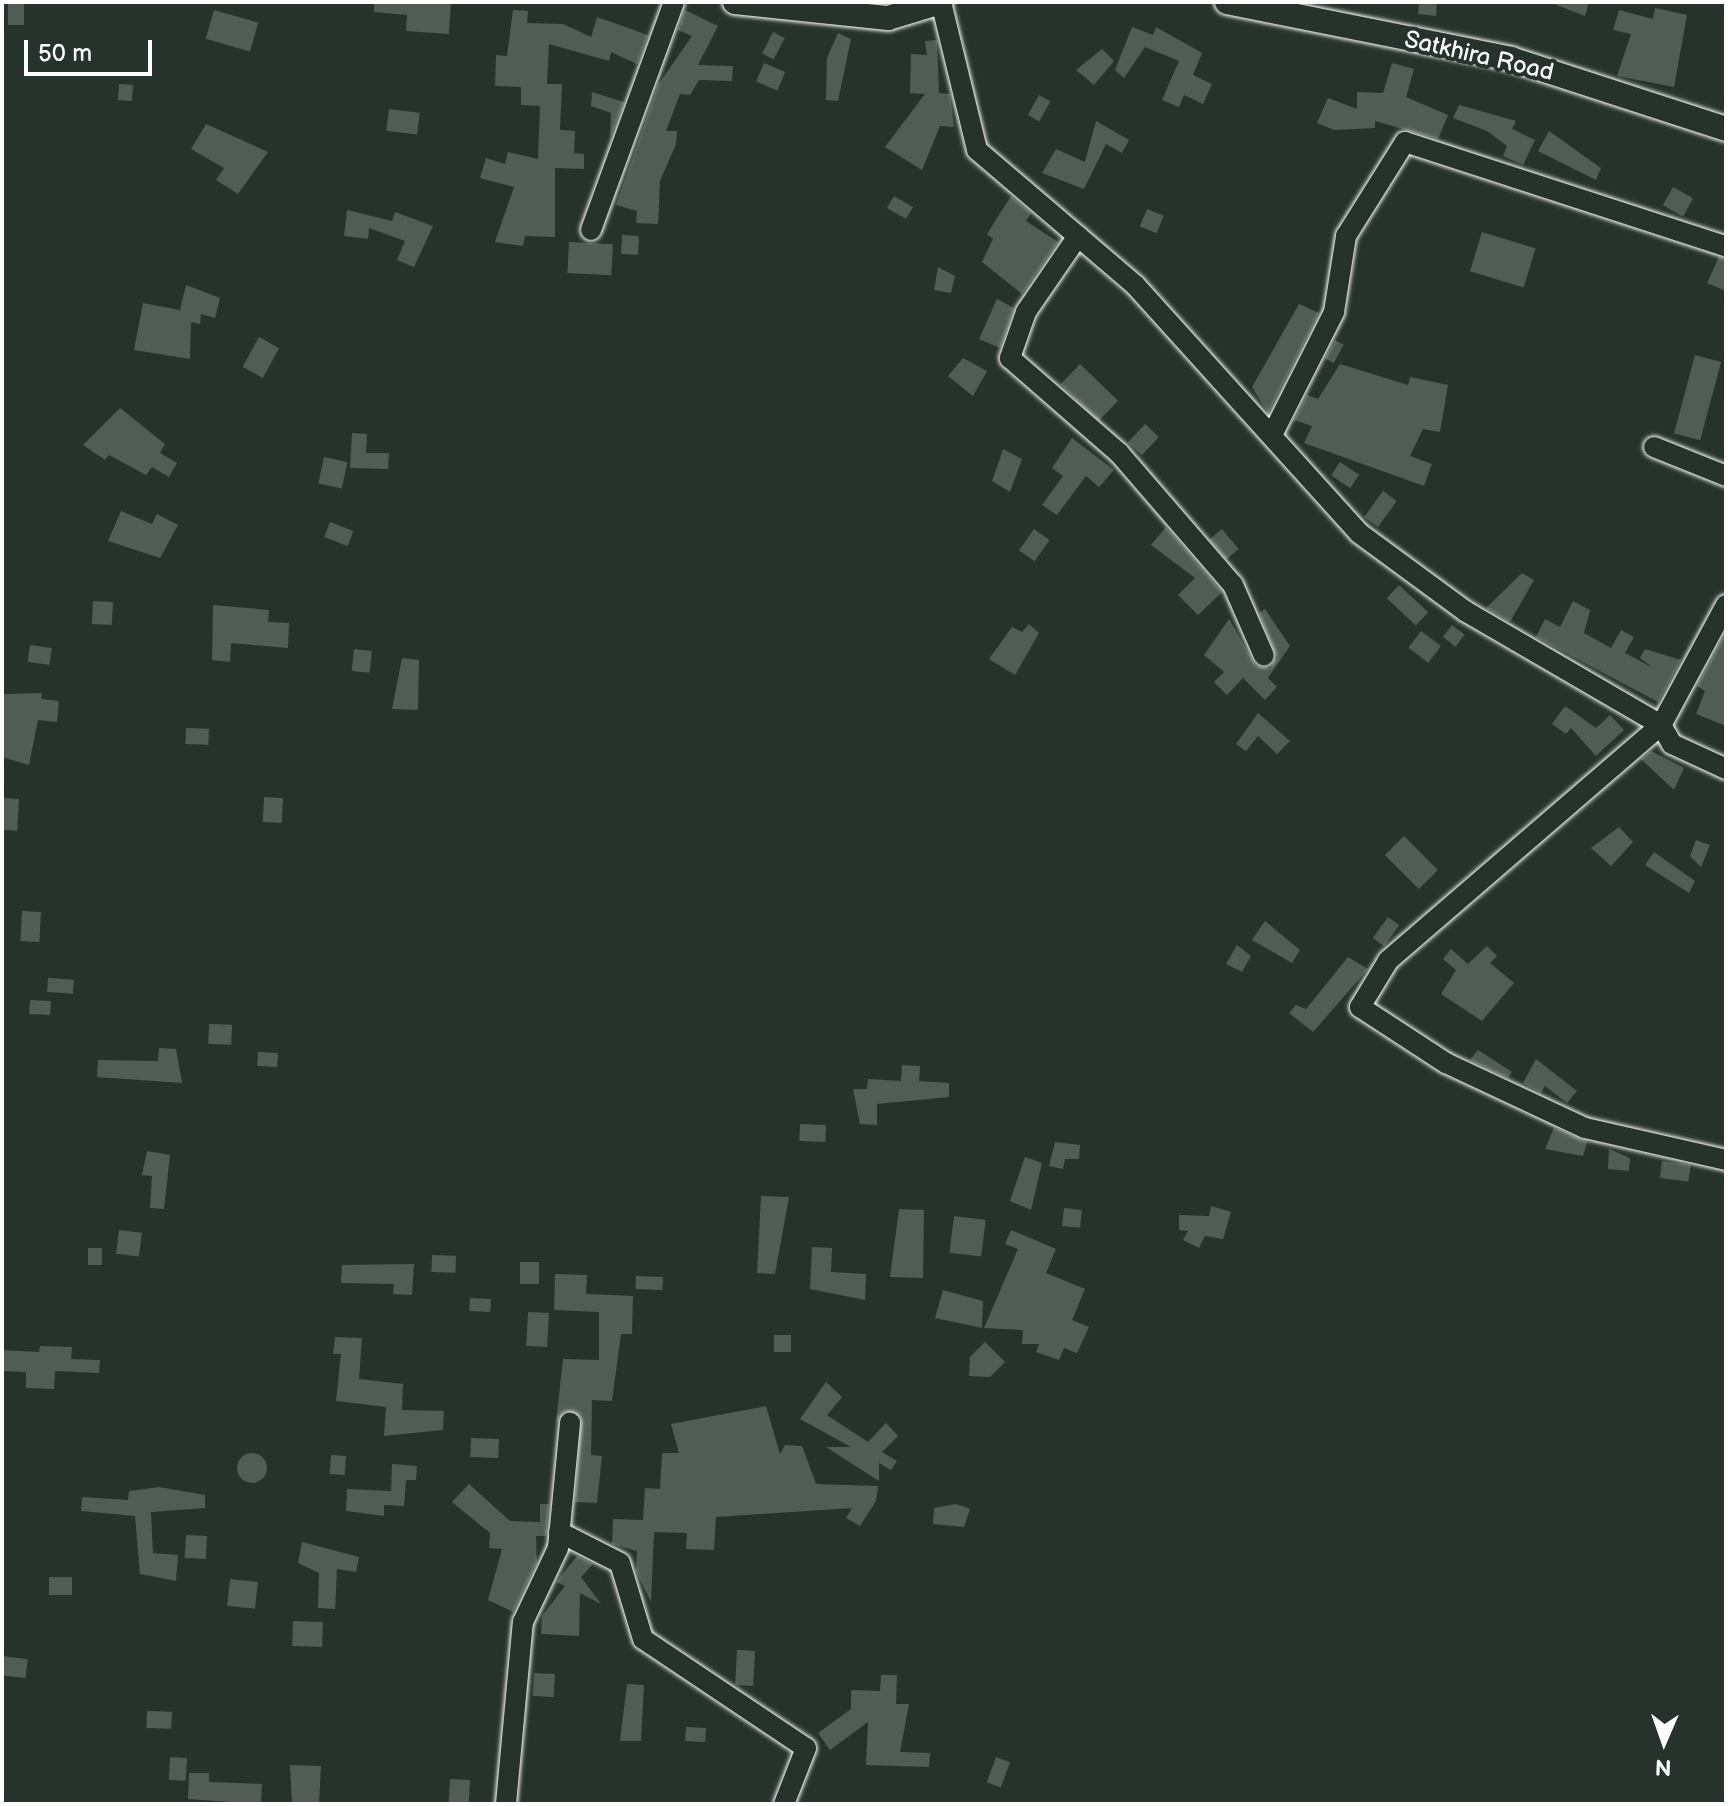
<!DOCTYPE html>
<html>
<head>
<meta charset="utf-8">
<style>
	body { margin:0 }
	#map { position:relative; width:1728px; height:1806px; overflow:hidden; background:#26332d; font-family:"Balsamiq Sans",sans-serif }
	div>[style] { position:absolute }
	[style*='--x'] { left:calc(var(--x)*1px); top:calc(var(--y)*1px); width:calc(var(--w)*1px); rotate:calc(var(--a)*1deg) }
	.building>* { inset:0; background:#515c57; transform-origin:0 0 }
	.round { border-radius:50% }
	.roads { filter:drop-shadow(0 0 2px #fff) drop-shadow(0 0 2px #fff) }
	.minor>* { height:20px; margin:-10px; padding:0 10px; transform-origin:10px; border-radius:10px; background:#26332d }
	.major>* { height:24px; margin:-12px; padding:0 12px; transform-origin:12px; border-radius:12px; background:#26332d }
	span { translate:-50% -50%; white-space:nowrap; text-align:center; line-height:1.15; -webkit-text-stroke:8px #26332d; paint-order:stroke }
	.street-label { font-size:24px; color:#fff }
	.frame { position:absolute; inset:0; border:4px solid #fff; pointer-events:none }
	.north { position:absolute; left:1624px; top:1702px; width:80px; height:80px; -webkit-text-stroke:6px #26332d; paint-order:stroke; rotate:182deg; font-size:22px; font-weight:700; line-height:32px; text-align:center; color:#fff }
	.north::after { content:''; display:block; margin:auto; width:28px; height:36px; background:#fff; clip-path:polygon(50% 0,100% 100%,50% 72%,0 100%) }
	.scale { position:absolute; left:24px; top:40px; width:128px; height:36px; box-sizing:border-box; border:4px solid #fff; border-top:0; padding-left:10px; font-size:24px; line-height:28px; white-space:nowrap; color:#fff; -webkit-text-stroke:6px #26332d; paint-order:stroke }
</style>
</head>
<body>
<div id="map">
	<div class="building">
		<i style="left:8px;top:2px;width:16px;height:23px"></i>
		<i style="clip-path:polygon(374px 2px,451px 2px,449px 34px,406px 31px,407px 15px,374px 12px)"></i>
		<i style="clip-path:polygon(1419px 2px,1437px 2px,1436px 16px,1418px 14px)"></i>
		<i style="clip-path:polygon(1549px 2px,1589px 2px,1585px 16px)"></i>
		<i style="clip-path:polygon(1655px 8px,1687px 15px,1674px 87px,1617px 76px,1631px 34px,1613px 30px,1619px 10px,1653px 19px)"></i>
		<i style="left:214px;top:10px;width:46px;height:30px;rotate:16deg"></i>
		<i style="clip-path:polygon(513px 10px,528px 11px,527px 23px,563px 24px,591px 37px,597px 17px,648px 35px,637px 64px,611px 52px,609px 61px,549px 44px,547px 84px,562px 84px,560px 130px,575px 131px,574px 153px,584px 154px,584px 169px,555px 168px,555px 237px,525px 236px,523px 246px,495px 242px,514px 187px,480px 178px,486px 158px,505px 164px,508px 152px,538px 159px,540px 106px,521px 105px,521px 87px,495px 86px,496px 55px,507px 56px)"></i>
		<i style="clip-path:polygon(685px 10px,718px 26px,698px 65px,733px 66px,732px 81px,699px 80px,690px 95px,680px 94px,666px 131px,677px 131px,676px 144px,660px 181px,658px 224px,636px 223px,637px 211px,616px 205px,658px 85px,692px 36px,678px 30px)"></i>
		<i style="clip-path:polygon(1132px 27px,1153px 35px,1156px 27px,1202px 53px,1193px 75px,1212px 84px,1203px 104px,1184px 95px,1179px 107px,1162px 100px,1179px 61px,1145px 47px,1124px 78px,1115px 70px)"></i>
		<i style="left:773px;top:32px;width:13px;height:24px;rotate:27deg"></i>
		<i style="clip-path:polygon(838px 33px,851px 39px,838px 101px,826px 100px,827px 58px)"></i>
		<i style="clip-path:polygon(937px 40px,939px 93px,950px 94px,954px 127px,940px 126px,922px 170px,885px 147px,925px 94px,910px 93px,911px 54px,927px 55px,925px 41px)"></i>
		<i style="clip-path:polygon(1102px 49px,1114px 61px,1094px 85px,1076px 70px)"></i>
		<i style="left:764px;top:63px;width:23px;height:20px;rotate:23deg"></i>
		<i style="clip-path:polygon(1392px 63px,1414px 69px,1406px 97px,1448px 115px,1438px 139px,1375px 121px,1375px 128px,1334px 130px,1317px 123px,1328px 98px,1357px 109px,1357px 92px,1383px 93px)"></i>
		<i style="left:119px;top:84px;width:14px;height:16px;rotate:4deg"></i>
		<i style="clip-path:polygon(592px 92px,624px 102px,610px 138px,611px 113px,591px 106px)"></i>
		<i style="left:1039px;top:95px;width:13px;height:23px;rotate:29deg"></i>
		<i style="clip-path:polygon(1459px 105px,1516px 121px,1512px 129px,1535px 140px,1523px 165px,1503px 156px,1507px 146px,1487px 131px,1453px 118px)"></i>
		<i style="left:389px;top:109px;width:31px;height:22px;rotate:7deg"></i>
		<i style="clip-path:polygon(1096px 121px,1129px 140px,1122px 153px,1106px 144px,1084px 189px,1042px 173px,1056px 149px,1085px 162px)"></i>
		<i style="clip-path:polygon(206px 124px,268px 152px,238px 194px,216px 180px,224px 168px,191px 149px)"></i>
		<i style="clip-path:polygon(1549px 131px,1601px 168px,1596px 180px,1538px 151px)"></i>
		<i style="left:1673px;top:187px;width:23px;height:21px;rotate:29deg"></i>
		<i style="left:894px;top:196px;width:22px;height:14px;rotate:30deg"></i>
		<i style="clip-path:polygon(1011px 196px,1031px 213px,1026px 221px,1058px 242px,1022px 294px,982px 262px,993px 239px,987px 234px)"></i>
		<i style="left:1147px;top:209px;width:18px;height:19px;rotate:22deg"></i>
		<i style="clip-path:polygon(347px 210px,392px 221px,395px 212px,433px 226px,414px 267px,397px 260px,405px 241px,369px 228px,368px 239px,344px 236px)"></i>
		<i style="left:1482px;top:232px;width:56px;height:41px;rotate:17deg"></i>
		<i style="left:622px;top:235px;width:17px;height:19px;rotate:3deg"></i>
		<i style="left:569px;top:242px;width:44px;height:31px;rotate:3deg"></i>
		<i style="clip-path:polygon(1719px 257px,1726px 259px,1726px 291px,1707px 283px)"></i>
		<i style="clip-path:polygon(938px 267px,955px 276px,951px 293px,934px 290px)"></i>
		<i style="clip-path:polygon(186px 285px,220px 298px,215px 318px,201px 314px,200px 324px,191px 322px,190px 359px,134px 350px,143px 303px,180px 310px)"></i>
		<i style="clip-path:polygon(997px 299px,1014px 308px,1000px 348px,979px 339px)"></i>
		<i style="clip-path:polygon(1299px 304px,1319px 313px,1268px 413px,1252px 387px)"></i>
		<i style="left:259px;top:337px;width:23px;height:34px;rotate:29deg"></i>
		<i style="left:1335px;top:340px;width:10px;height:21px;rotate:29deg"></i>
		<i style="left:1695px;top:355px;width:27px;height:81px;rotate:15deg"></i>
		<i style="clip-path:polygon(963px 358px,987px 371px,973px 396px,948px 376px)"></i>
		<i style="left:1080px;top:364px;width:53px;height:28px;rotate:44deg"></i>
		<i style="clip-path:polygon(1340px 364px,1408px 385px,1410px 377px,1448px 385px,1440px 432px,1423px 429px,1410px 456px,1432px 464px,1424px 486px,1304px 443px,1312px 426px,1294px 420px,1307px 395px,1318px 399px)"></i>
		<i style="clip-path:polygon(120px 408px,165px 444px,160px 453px,177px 463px,169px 477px,152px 467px,146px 475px,109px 455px,105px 460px,83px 445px)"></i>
		<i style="left:1145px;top:424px;width:19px;height:25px;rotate:43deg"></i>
		<i style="clip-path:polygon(352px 433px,367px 434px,366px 453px,389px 453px,388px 469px,350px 468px)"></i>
		<i style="clip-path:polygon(1072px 438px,1114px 470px,1099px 487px,1086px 476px,1057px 515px,1042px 505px,1063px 476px,1052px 468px)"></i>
		<i style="clip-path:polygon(1003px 449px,1022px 459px,1010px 492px,992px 481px)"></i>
		<i style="left:324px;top:457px;width:24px;height:27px;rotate:12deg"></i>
		<i style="left:1340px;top:462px;width:23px;height:16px;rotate:34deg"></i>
		<i style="left:1383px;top:491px;width:17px;height:32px;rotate:36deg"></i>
		<i style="clip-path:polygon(121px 511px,152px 524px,157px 514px,178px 525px,160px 558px,108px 541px)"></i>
		<i style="left:330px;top:522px;width:25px;height:16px;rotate:21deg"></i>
		<i style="clip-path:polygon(1166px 527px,1222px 592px,1198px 615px,1178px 595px,1195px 578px,1151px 545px)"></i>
		<i style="left:1034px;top:529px;width:19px;height:26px;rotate:35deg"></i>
		<i style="left:1222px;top:529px;width:26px;height:16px;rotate:50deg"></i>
		<i style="clip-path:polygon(1522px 573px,1534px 580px,1510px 622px,1486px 608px)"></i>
		<i style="left:1399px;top:585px;width:40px;height:18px;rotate:43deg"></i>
		<i style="left:93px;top:601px;width:20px;height:23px;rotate:3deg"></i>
		<i style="clip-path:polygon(1573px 601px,1590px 610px,1584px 633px,1611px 648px,1621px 630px,1634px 637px,1625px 653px,1653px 668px,1640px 658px,1645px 649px,1681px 660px,1658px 702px,1536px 637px,1545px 619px,1560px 627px)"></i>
		<i style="clip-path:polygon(213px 605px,269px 610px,268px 622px,289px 623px,288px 648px,231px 643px,230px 662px,212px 660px)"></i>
		<i style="clip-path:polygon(1265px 609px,1290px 646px,1268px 678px,1277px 687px,1265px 700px,1243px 678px,1227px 695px,1214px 682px,1224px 672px,1204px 655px,1229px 619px,1256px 666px,1270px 668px,1277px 657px,1259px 613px)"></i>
		<i style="clip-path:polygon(1029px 624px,1039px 633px,1015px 675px,989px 659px,1012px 627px,1022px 632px)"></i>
		<i style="left:1452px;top:625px;width:16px;height:15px;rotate:38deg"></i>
		<i style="left:1421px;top:631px;width:25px;height:21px;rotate:37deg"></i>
		<i style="clip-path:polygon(1726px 632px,1726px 726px,1696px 714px,1705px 691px,1697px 686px)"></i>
		<i style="left:30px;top:645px;width:22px;height:17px;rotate:8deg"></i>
		<i style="left:354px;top:649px;width:18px;height:22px;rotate:6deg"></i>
		<i style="clip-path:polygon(402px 658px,419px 660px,418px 710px,392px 709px)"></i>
		<i style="clip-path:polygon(42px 693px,41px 699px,59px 701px,57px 722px,38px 720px,29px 765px,2px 757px,2px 694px)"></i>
		<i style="clip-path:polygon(1565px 706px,1596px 728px,1610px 715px,1624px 730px,1596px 756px,1571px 728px,1566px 734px,1552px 724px)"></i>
		<i style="clip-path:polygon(1258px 713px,1290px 741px,1277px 754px,1258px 736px,1246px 751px,1236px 744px)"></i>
		<i style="left:186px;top:728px;width:23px;height:16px;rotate:2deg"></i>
		<i style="clip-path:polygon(1651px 751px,1684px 768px,1674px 790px,1641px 759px)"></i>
		<i style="left:264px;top:797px;width:19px;height:25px;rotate:3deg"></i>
		<i style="left:2px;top:798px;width:17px;height:32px;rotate:3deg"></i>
		<i style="clip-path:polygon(1619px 827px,1633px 842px,1611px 866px,1591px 848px)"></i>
		<i style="left:1404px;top:836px;width:48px;height:27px;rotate:45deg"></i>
		<i style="clip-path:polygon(1696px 840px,1710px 845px,1701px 867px,1690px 856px)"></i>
		<i style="clip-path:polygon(1654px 852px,1695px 881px,1689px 893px,1645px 865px)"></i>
		<i style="left:22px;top:911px;width:19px;height:30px;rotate:3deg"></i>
		<i style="left:1388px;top:917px;width:14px;height:26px;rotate:36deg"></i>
		<i style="clip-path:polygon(1265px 921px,1300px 950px,1292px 963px,1252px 940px)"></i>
		<i style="clip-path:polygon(1237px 945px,1251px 956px,1242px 972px,1226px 964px)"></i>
		<i style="clip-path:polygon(1487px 946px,1497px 956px,1490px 963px,1514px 983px,1482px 1021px,1441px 994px,1456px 970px,1443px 959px,1451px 949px,1468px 964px)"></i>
		<i style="clip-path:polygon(1348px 957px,1368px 969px,1313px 1032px,1289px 1013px,1296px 1005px,1306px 1009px)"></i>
		<i style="left:48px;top:978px;width:26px;height:14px;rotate:4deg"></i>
		<i style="left:30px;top:1000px;width:21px;height:14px;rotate:3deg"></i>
		<i style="left:209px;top:1024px;width:23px;height:20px;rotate:2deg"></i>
		<i style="clip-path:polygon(159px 1048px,176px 1049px,182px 1083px,97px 1077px,98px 1060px,158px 1061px)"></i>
		<i style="clip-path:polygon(1478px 1050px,1512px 1072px,1508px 1078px,1470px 1060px)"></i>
		<i style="left:258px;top:1052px;width:20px;height:14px;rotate:3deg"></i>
		<i style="clip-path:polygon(1536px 1059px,1577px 1091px,1567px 1103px,1545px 1086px,1541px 1093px,1523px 1083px)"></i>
		<i style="clip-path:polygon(902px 1065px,920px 1066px,919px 1081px,949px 1083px,949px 1097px,877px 1104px,877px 1125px,860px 1124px,853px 1089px,867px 1089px,868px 1079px,901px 1081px)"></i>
		<i style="left:800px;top:1124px;width:26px;height:17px;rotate:2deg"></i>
		<i style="clip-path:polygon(1554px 1128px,1587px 1142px,1583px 1156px,1545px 1149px)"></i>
		<i style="clip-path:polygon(1055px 1142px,1080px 1145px,1079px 1159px,1065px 1159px,1063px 1169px,1049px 1166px)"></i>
		<i style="clip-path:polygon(1609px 1149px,1630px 1158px,1629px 1171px,1608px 1169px)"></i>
		<i style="clip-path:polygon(147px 1151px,170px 1155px,164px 1209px,150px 1208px,152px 1176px,142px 1175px)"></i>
		<i style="clip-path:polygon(1025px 1157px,1042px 1163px,1031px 1210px,1010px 1201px)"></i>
		<i style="left:1662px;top:1161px;width:29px;height:17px;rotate:8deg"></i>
		<i style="clip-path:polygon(761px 1196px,789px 1197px,775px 1274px,757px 1273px)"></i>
		<i style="clip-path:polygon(1211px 1206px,1231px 1212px,1223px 1239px,1205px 1236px,1199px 1248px,1183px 1240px,1188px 1231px,1179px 1230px,1179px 1215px,1209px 1216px)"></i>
		<i style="left:1064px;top:1208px;width:18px;height:18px;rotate:6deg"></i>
		<i style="clip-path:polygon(899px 1209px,924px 1210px,923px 1278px,890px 1277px)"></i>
		<i style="left:954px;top:1216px;width:32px;height:37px;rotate:7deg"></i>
		<i style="left:119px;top:1230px;width:23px;height:24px;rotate:7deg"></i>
		<i style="clip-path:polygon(1011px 1230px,1056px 1249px,1046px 1273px,1085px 1289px,1072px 1320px,1089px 1327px,1077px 1353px,1064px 1348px,1059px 1360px,1036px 1352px,1039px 1344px,1022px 1344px,1023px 1330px,984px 1328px,1018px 1249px,1005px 1244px)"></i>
		<i style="clip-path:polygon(812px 1247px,832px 1248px,831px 1272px,866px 1274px,865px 1300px,810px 1289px)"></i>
		<i style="left:88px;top:1248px;width:14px;height:17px"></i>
		<i style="left:432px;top:1255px;width:24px;height:17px;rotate:2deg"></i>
		<i style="left:520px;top:1262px;width:19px;height:22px"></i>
		<i style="clip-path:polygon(414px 1264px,412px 1295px,393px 1294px,394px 1284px,341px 1283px,342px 1265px)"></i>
		<i style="clip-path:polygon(555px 1274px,587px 1275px,586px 1294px,633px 1296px,632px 1334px,621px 1334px,612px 1401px,592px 1400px,591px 1455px,602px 1456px,597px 1503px,575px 1502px,581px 1417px,565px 1411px,556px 1423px,563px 1359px,599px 1360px,599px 1312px,554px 1310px)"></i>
		<i style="left:636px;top:1276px;width:27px;height:13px;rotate:2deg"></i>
		<i style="clip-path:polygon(943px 1290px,983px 1301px,982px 1328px,935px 1318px)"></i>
		<i style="left:470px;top:1298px;width:21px;height:13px;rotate:3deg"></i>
		<i style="left:528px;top:1312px;width:21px;height:34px;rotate:3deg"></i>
		<i style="left:774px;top:1335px;width:17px;height:17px"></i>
		<i style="clip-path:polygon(335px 1337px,362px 1338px,359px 1379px,403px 1384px,402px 1410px,444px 1411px,443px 1430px,384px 1436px,386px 1407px,336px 1401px,341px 1354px,333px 1354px)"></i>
		<i style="clip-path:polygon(985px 1342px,1005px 1362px,990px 1377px,969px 1376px,970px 1357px)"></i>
		<i style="clip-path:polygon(40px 1346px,72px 1347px,71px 1359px,100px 1360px,99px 1373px,55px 1371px,54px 1389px,26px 1388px,26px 1372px,2px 1371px,2px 1350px,39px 1352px)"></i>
		<i style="clip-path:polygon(826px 1382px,842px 1397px,827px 1415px,868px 1442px,886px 1423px,898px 1436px,882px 1452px,897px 1461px,891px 1470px,879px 1463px,879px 1481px,826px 1447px,851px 1447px,800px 1419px)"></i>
		<i style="clip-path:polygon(766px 1406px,780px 1454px,785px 1445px,802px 1446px,816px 1484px,878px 1486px,876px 1501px,860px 1526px,846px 1518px,852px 1508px,716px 1517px,714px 1550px,686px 1549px,687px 1533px,654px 1532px,651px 1602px,636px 1571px,637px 1551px,612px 1544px,613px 1519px,643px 1520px,645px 1488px,660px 1489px,662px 1453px,679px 1453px,671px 1424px)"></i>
		<i style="left:471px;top:1438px;width:28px;height:19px;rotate:2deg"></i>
		<i class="round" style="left:237px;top:1453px;width:30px;height:30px"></i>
		<i style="left:331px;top:1455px;width:15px;height:19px;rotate:4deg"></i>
		<i style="clip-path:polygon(392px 1464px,417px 1466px,416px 1480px,406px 1480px,404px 1506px,384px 1505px,384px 1516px,346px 1511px,347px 1489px,391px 1491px)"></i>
		<i style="clip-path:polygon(469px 1484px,510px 1521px,540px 1522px,540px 1504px,549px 1504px,546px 1536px,536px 1536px,537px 1562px,513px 1612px,488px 1600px,502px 1549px,489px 1548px,490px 1533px,452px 1502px)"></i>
		<i style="clip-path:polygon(159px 1487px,205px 1495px,205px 1508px,151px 1512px,153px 1553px,178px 1555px,176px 1581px,140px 1574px,135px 1516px,81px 1511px,82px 1497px,128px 1500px,129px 1491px)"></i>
		<i style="clip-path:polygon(956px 1504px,970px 1509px,964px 1527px,933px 1524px,934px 1508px)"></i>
		<i style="left:186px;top:1535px;width:21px;height:23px;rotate:3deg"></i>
		<i style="clip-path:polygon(302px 1542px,359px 1557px,356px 1572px,337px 1569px,335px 1609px,318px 1608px,319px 1573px,298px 1563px)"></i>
		<i style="clip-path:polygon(577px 1556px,593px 1564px,581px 1577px,601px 1604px,580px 1593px,579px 1636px,541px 1634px,542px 1616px,565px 1586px,556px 1582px)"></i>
		<i style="left:49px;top:1577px;width:23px;height:18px"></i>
		<i style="left:230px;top:1579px;width:28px;height:27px;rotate:6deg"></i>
		<i style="left:293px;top:1621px;width:30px;height:25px;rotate:2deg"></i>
		<i style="left:737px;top:1650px;width:18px;height:35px;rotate:3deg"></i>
		<i style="left:2px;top:1656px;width:26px;height:19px;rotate:7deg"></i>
		<i style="left:534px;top:1673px;width:21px;height:23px;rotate:3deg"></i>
		<i style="clip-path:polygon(881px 1675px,897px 1675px,896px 1704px,909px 1704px,900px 1752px,930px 1753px,929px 1767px,866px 1765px,868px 1722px,830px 1750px,818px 1733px,851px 1709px,851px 1690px,880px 1691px)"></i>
		<i style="clip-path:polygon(627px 1684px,644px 1685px,641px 1741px,620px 1741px)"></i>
		<i style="left:147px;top:1711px;width:25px;height:17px;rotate:2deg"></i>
		<i style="left:686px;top:1727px;width:20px;height:14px;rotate:3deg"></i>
		<i style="left:170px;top:1757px;width:17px;height:23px;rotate:3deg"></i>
		<i style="left:996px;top:1757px;width:15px;height:27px;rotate:20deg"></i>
		<i style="clip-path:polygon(290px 1765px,321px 1766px,319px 1804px,292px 1804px)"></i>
		<i style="clip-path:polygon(189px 1773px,209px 1773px,209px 1782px,262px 1784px,261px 1804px,188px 1799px)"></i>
		<i style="left:450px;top:1779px;width:20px;height:25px;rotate:3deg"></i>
	</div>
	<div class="roads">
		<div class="minor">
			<i style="--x:941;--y:2;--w:152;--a:76.3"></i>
			<i style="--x:977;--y:150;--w:208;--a:40.5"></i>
			<i style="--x:1135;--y:285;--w:334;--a:47.9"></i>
			<i style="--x:1359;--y:533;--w:132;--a:36.3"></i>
			<i style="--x:1465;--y:611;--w:227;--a:30.2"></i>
			<i style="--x:1661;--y:725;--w:22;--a:60"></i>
			<i style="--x:1672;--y:744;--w:60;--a:24.8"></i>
			<i style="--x:591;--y:230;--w:243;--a:-70"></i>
			<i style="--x:1078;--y:236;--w:92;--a:124.4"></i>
			<i style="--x:1026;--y:312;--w:49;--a:109.2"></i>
			<i style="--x:1010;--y:358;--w:145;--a:41.1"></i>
			<i style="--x:1119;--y:453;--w:174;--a:49.2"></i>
			<i style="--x:1233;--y:585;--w:77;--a:66.4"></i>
			<i style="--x:1272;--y:435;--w:138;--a:-63.2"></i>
			<i style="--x:1334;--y:312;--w:77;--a:-81"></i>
			<i style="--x:1346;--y:236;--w:111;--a:-57.9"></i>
			<i style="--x:1405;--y:142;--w:337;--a:18"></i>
			<i style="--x:1654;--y:447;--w:78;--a:21.9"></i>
			<i style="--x:1726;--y:605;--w:136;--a:118.4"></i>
			<i style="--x:1661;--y:725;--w:361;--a:139.2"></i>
			<i style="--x:1388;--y:961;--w:54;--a:121.3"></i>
			<i style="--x:1360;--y:1007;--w:103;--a:33.1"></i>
			<i style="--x:1446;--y:1063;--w:153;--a:25.1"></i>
			<i style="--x:1585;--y:1128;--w:145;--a:12.8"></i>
			<i style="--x:559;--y:1532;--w:68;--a:26.9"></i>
			<i style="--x:620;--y:1563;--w:79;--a:73.2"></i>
			<i style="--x:643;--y:1639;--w:196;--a:33.8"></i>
			<i style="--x:806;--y:1748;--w:60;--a:111.4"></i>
			<i style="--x:506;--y:1804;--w:183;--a:-84.7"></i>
			<i style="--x:523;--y:1622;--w:82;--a:-64.7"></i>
			<i style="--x:558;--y:1548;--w:126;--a:-84.5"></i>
		</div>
		<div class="major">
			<i style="--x:735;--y:2;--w:154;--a:6"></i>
			<i style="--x:888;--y:18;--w:55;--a:-16.8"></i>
			<i style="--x:1227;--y:2;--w:290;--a:11.3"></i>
			<i style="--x:1511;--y:59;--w:226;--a:18"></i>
		</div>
	</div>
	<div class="street-label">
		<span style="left:1479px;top:56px;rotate:13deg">Satkhira Road</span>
	</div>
	<div class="frame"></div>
	<div class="north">N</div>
	<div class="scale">50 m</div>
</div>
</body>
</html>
